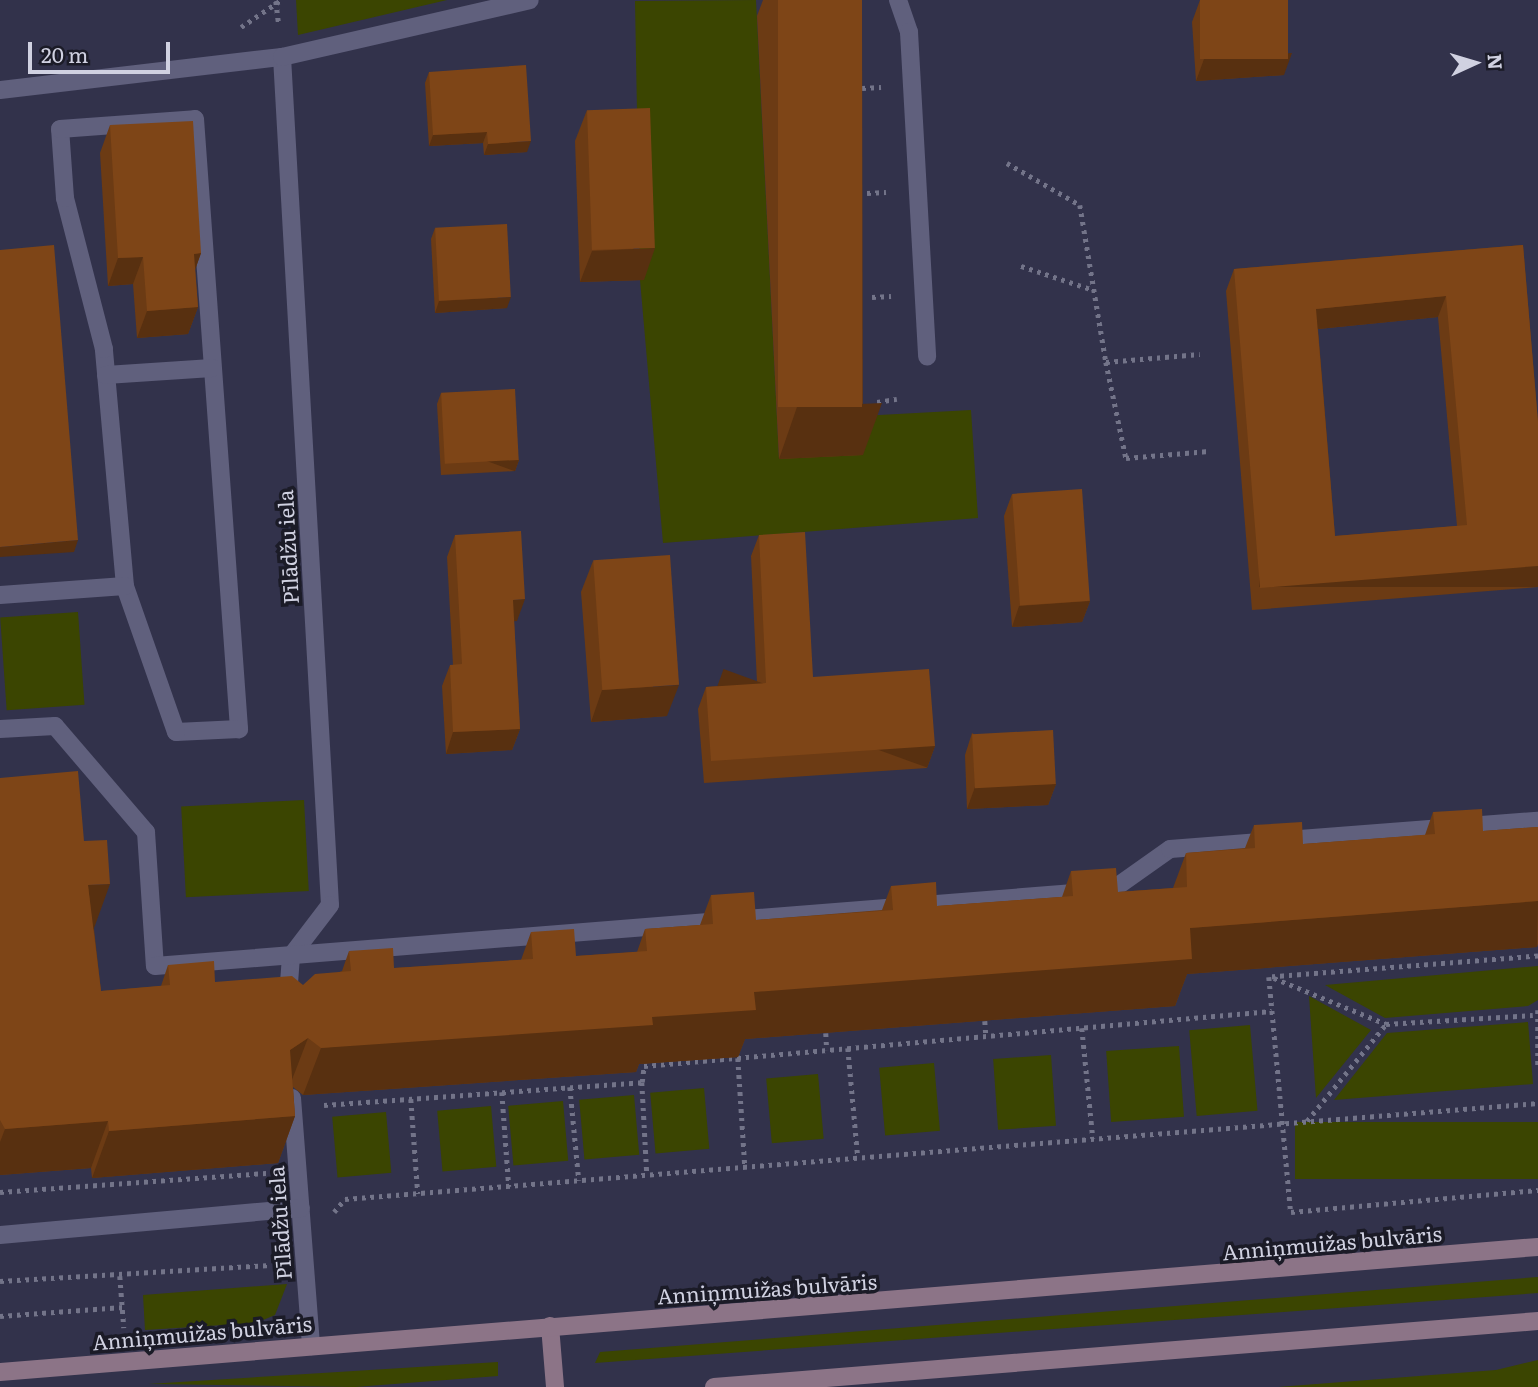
<!DOCTYPE html>
<html>
<head>
<meta charset="utf-8">
<style>
	body { margin:0 }
	#map { position:relative; width:1538px; height:1387px; overflow:hidden; background:#32324b; font-family:Literata,serif }
	div>[style] { position:absolute }
	[style*='--x'] { left:calc(var(--x)*1px); top:calc(var(--y)*1px); width:calc(var(--w)*1px); rotate:calc(var(--a)*1deg) }
	.green>* { inset:0; background:#3b4501; transform-origin:0 0 }
	.path>* { height:4.5px; margin-top:-2.25px; transform-origin:0; background:repeating-linear-gradient(90deg,#737489 0 3.5px,transparent 0 8.5px) }
	.lane>* { height:18px; margin:-9px; padding:0 9px; transform-origin:9px; border-radius:9px; background:#60607d }
	.street>* { height:18px; margin:-9px; padding:0 9px; transform-origin:9px; border-radius:9px; background:#60607d }
	.secondary>* { height:18px; margin:-9px; padding:0 9px; transform-origin:9px; border-radius:9px; background:#8c7487 }
	.wall>* { inset:0; background:#6c3b14 }
	.shaded-wall>* { inset:0; background:#583010; transform-origin:0 0 }
	.building>* { inset:0; background:#7e4517; transform-origin:0 0 }
	span { translate:-50% -50%; white-space:nowrap; text-align:center; line-height:1.15; -webkit-text-stroke:7px #1b1b27; paint-order:stroke }
	.street-label { font-size:21px; color:#d0d1e1 }
	.north { position:absolute; left:1440px; top:28px; width:70px; height:70px; -webkit-text-stroke:5px #1b1b27; paint-order:stroke; rotate:86deg; font-size:19px; font-weight:700; line-height:28px; text-align:center; color:#d0d1e1 }
	.north::after { content:''; display:block; margin:auto; width:24px; height:32px; background:#d0d1e1; clip-path:polygon(50% 0,100% 100%,50% 72%,0 100%) }
	.scale { position:absolute; left:28px; top:42px; width:142px; height:32px; box-sizing:border-box; border:4px solid #d0d1e1; border-top:0; padding-left:9px; font-size:21px; line-height:24px; white-space:nowrap; color:#d0d1e1; -webkit-text-stroke:5px #1b1b27; paint-order:stroke }
</style>
</head>
<body>
<div id="map">
	<div class="green">
		<i style="clip-path:polygon(296px 0,447px 0,298px 35px)"></i>
		<i style="clip-path:polygon(756px 0,779px 459px,861px 416px,971px 410px,978px 518px,663px 543px,640px 280px,635px 1px)"></i>
		<i style="left:78px;top:612px;width:93px;height:78px;rotate:86deg"></i>
		<i style="left:304px;top:800px;width:91px;height:123px;rotate:87deg"></i>
		<i style="clip-path:polygon(1538px 966px,1538px 1000px,1528px 1006px,1385px 1018px,1325px 985px)"></i>
		<i style="clip-path:polygon(1309px 996px,1371px 1030px,1316px 1098px)"></i>
		<i style="clip-path:polygon(1528px 1022px,1533px 1084px,1334px 1100px,1387px 1033px)"></i>
		<i style="left:1250px;top:1025px;width:86px;height:61px;rotate:85deg"></i>
		<i style="left:1179px;top:1046px;width:71px;height:73px;rotate:86deg"></i>
		<i style="left:1051px;top:1055px;width:71px;height:58px;rotate:86deg"></i>
		<i style="left:934px;top:1063px;width:68px;height:55px;rotate:85deg"></i>
		<i style="left:818px;top:1074px;width:65px;height:52px;rotate:85deg"></i>
		<i style="left:704px;top:1088px;width:61px;height:54px;rotate:85deg"></i>
		<i style="left:634px;top:1095px;width:60px;height:55px;rotate:85deg"></i>
		<i style="left:563px;top:1101px;width:60px;height:55px;rotate:85deg"></i>
		<i style="left:491px;top:1106px;width:61px;height:54px;rotate:85deg"></i>
		<i style="left:386px;top:1112px;width:61px;height:54px;rotate:85deg"></i>
		<i style="left:1538px;top:1122px;width:57px;height:243px;rotate:90deg"></i>
		<i style="clip-path:polygon(1538px 1277px,1538px 1293px,595px 1363px,600px 1352px)"></i>
		<i style="clip-path:polygon(287px 1284px,275px 1315px,256px 1323px,145px 1330px,143px 1295px)"></i>
		<i style="clip-path:polygon(1538px 1360px,1538px 1387px,1278px 1387px,1496px 1370px)"></i>
		<i style="clip-path:polygon(498px 1362px,498px 1376px,355px 1387px,148px 1384px)"></i>
	</div>
	<div class="path">
		<i style="--x:276;--y:1;--w:23;--a:83"></i>
		<i style="--x:241;--y:27;--w:48;--a:-34"></i>
		<i style="--x:862;--y:88;--w:19;--a:-3"></i>
		<i style="--x:1007;--y:163;--w:84;--a:29.9"></i>
		<i style="--x:1080;--y:205;--w:159;--a:80.6"></i>
		<i style="--x:1106;--y:362;--w:94;--a:-4.9"></i>
		<i style="--x:867;--y:193;--w:19;--a:-3"></i>
		<i style="--x:1021;--y:266;--w:76;--a:18.4"></i>
		<i style="--x:872;--y:297;--w:19;--a:-3"></i>
		<i style="--x:1106;--y:362;--w:98;--a:78.2"></i>
		<i style="--x:1126;--y:458;--w:83;--a:-4.8"></i>
		<i style="--x:877;--y:402;--w:20;--a:-9"></i>
		<i style="--x:1538;--y:956;--w:270;--a:175.5"></i>
		<i style="--x:1269;--y:977;--w:236;--a:84.7"></i>
		<i style="--x:1291;--y:1212;--w:248;--a:-5.1"></i>
		<i style="--x:1274;--y:978;--w:121;--a:22.3"></i>
		<i style="--x:1386;--y:1024;--w:147;--a:-3.5"></i>
		<i style="--x:1538;--y:1010;--w:59;--a:90"></i>
		<i style="--x:985;--y:1021;--w:15;--a:86"></i>
		<i style="--x:1082;--y:1028;--w:111;--a:84.3"></i>
		<i style="--x:826;--y:1033;--w:17;--a:87"></i>
		<i style="--x:848;--y:1048;--w:110;--a:84.8"></i>
		<i style="--x:738;--y:1058;--w:109;--a:86.3"></i>
		<i style="--x:642;--y:1082;--w:93;--a:86.9"></i>
		<i style="--x:570;--y:1087;--w:94;--a:84.5"></i>
		<i style="--x:502;--y:1092;--w:95;--a:85.8"></i>
		<i style="--x:411;--y:1099;--w:95;--a:85.8"></i>
		<i style="--x:324;--y:1105;--w:319;--a:-4.1"></i>
		<i style="--x:642;--y:1082;--w:16;--a:-83"></i>
		<i style="--x:644;--y:1066;--w:630;--a:-5.01"></i>
		<i style="--x:1307;--y:1121;--w:125;--a:-50.8"></i>
		<i style="--x:0;--y:1192;--w:267;--a:-4.1"></i>
		<i style="--x:334;--y:1212;--w:17;--a:-50"></i>
		<i style="--x:345;--y:1199;--w:1197;--a:-4.6"></i>
		<i style="--x:120;--y:1276;--w:52;--a:85.6"></i>
		<i style="--x:0;--y:1281;--w:271;--a:-3.4"></i>
		<i style="--x:0;--y:1316;--w:123;--a:-4.2"></i>
	</div>
	<div class="lane">
		<i style="--x:195;--y:119;--w:612;--a:85.87"></i>
		<i style="--x:239;--y:729;--w:63;--a:177.3"></i>
		<i style="--x:176;--y:732;--w:155;--a:-109.3"></i>
		<i style="--x:125;--y:586;--w:238;--a:-95.1"></i>
		<i style="--x:104;--y:349;--w:156;--a:-104.5"></i>
		<i style="--x:65;--y:198;--w:69;--a:-94.1"></i>
		<i style="--x:60;--y:129;--w:135;--a:-4.2"></i>
		<i style="--x:106;--y:375;--w:106;--a:-3.8"></i>
		<i style="--x:0;--y:595;--w:125;--a:-4.1"></i>
	</div>
	<div class="street">
		<i style="--x:898;--y:0;--w:34;--a:71"></i>
		<i style="--x:909;--y:32;--w:325;--a:86.8"></i>
		<i style="--x:282;--y:57;--w:849;--a:86.76"></i>
		<i style="--x:330;--y:905;--w:64;--a:127.4"></i>
		<i style="--x:291;--y:956;--w:41;--a:94.2"></i>
		<i style="--x:0;--y:90;--w:284;--a:-6.7"></i>
		<i style="--x:282;--y:57;--w:254;--a:-12.9"></i>
		<i style="--x:0;--y:729;--w:55;--a:-3.1"></i>
		<i style="--x:55;--y:726;--w:140;--a:49.4"></i>
		<i style="--x:146;--y:832;--w:134;--a:86.2"></i>
		<i style="--x:155;--y:966;--w:960;--a:-4.54"></i>
		<i style="--x:1112;--y:890;--w:71;--a:-35.3"></i>
		<i style="--x:1170;--y:849;--w:369;--a:-4.4"></i>
		<i style="--x:292;--y:1098;--w:249;--a:85.6"></i>
		<i style="--x:0;--y:1235;--w:302;--a:-5.1"></i>
	</div>
	<div class="secondary">
		<i style="--x:550;--y:1326;--w:61;--a:85.3"></i>
		<i style="--x:0;--y:1372;--w:1543;--a:-4.65"></i>
		<i style="--x:714;--y:1387;--w:827;--a:-4.58"></i>
	</div>
	<div class="wall">
		<i style="clip-path:polygon(763px 0,862px 0,863px 455px,779px 459px,757px 16px)"></i>
		<i style="clip-path:polygon(1200px 0,1284px 75px,1196px 81px,1192px 22px)"></i>
		<i style="clip-path:polygon(429px 72px,527px 152px,484px 155px,483px 143px,429px 146px,425px 83px)"></i>
		<i style="clip-path:polygon(587px 110px,644px 280px,580px 282px,575px 141px)"></i>
		<i style="clip-path:polygon(110px 125px,201px 253px,195px 270px,198px 307px,188px 334px,137px 338px,133px 284px,108px 286px,100px 153px)"></i>
		<i style="clip-path:polygon(435px 228px,507px 308px,435px 313px,431px 239px)"></i>
		<i style="clip-path:polygon(evenodd,1523px 245px,1538px 422px,1538px 587px,1252px 610px,1226px 291px,1234px 269px,1523px 245px,1438px 317px,1457px 526px,1335px 536px,1318px 329px,1438px 317px)"></i>
		<i style="clip-path:polygon(441px 393px,519px 460px,515px 471px,441px 475px,437px 404px)"></i>
		<i style="clip-path:polygon(1012px 494px,1090px 601px,1082px 622px,1012px 627px,1004px 516px)"></i>
		<i style="clip-path:polygon(455px 535px,517px 621px,514px 621px,520px 729px,512px 750px,446px 754px,442px 686px,450px 665px,453px 665px,447px 557px)"></i>
		<i style="clip-path:polygon(759px 535px,813px 677px,935px 746px,927px 768px,704px 783px,698px 709px,706px 687px,757px 683px,751px 556px)"></i>
		<i style="clip-path:polygon(593px 561px,667px 716px,591px 722px,581px 592px)"></i>
		<i style="clip-path:polygon(972px 733px,1056px 784px,1048px 805px,967px 809px,965px 755px)"></i>
		<i style="clip-path:polygon(0 778px,84px 841px,101px 991px,161px 986px,168px 965px,215px 982px,303px 985px,342px 971px,349px 951px,394px 968px,521px 960px,531px 932px,576px 956px,637px 952px,645px 929px,700px 925px,711px 895px,756px 920px,882px 910px,891px 886px,937px 906px,1062px 897px,1071px 871px,1118px 892px,1173px 888px,1186px 853px,1245px 848px,1254px 825px,1303px 844px,1425px 835px,1433px 812px,1483px 831px,1538px 827px,1538px 944px,1537px 947px,1187px 974px,1175px 1006px,745px 1039px,738px 1057px,639px 1064px,636px 1072px,303px 1095px,293px 1087px,295px 1116px,278px 1163px,92px 1178px,91px 1168px,0 1175px)"></i>
	</div>
	<div class="shaded-wall">
		<i style="clip-path:polygon(1292px 53px,1284px 75px,1196px 81px,1204px 59px)"></i>
		<i style="clip-path:polygon(487px 132px,483px 143px,429px 146px,433px 135px)"></i>
		<i style="clip-path:polygon(531px 141px,527px 152px,484px 155px,488px 144px)"></i>
		<i style="clip-path:polygon(655px 248px,644px 280px,580px 282px,592px 251px)"></i>
		<i style="clip-path:polygon(201px 253px,191px 281px,194px 254px)"></i>
		<i style="clip-path:polygon(143px 257px,133px 284px,108px 286px,118px 258px)"></i>
		<i style="clip-path:polygon(1446px 296px,1438px 317px,1308px 330px,1316px 309px)"></i>
		<i style="clip-path:polygon(511px 297px,507px 308px,435px 313px,439px 301px)"></i>
		<i style="clip-path:polygon(198px 307px,188px 334px,137px 338px,147px 311px)"></i>
		<i style="clip-path:polygon(882px 403px,863px 455px,779px 459px,797px 407px)"></i>
		<i style="left:519px;top:460px;width:12px;height:74px;rotate:110deg"></i>
		<i style="clip-path:polygon(78px 540px,74px 552px,0 557px,0 547px)"></i>
		<i style="left:1538px;top:566px;width:21px;height:279px;rotate:90deg"></i>
		<i style="clip-path:polygon(525px 599px,517px 621px,505px 622px,513px 600px)"></i>
		<i style="clip-path:polygon(1090px 601px,1082px 622px,1012px 627px,1019px 606px)"></i>
		<i style="clip-path:polygon(679px 685px,667px 716px,591px 722px,602px 690px)"></i>
		<i style="clip-path:polygon(520px 729px,512px 750px,446px 754px,453px 732px)"></i>
		<i style="left:935px;top:746px;width:23px;height:225px;rotate:110deg"></i>
		<i style="clip-path:polygon(1056px 784px,1048px 805px,967px 809px,975px 787px)"></i>
		<i style="clip-path:polygon(110px 884px,93px 931px,88px 885px)"></i>
		<i style="clip-path:polygon(1538px 901px,1537px 947px,1187px 974px,1175px 1006px,745px 1039px,738px 1057px,639px 1064px,636px 1072px,303px 1095px,321px 1048px,652px 1017px,754px 992px,1190px 928px)"></i>
		<i style="clip-path:polygon(308px 1038px,290px 1085px,290px 1050px)"></i>
		<i style="clip-path:polygon(295px 1116px,278px 1163px,92px 1178px,109px 1131px)"></i>
		<i style="clip-path:polygon(108px 1121px,91px 1168px,0 1175px,0 1142px,5px 1129px)"></i>
	</div>
	<div class="building">
		<i style="left:778px;top:0;width:84px;height:407px"></i>
		<i style="left:1200px;top:0;width:88px;height:59px"></i>
		<i style="clip-path:polygon(526px 65px,531px 141px,488px 144px,487px 132px,433px 135px,429px 72px)"></i>
		<i style="left:650px;top:108px;width:140px;height:63px;rotate:88deg"></i>
		<i style="clip-path:polygon(193px 121px,201px 253px,194px 254px,198px 307px,147px 311px,143px 257px,118px 258px,110px 125px)"></i>
		<i style="left:507px;top:224px;width:73px;height:72px;rotate:87deg"></i>
		<i style="clip-path:polygon(54px 245px,78px 540px,0 547px,0 250px)"></i>
		<i style="clip-path:polygon(evenodd,1523px 245px,1538px 422px,1538px 566px,1260px 588px,1234px 269px,1523px 245px,1446px 296px,1467px 525px,1335px 536px,1316px 309px,1446px 296px)"></i>
		<i style="left:515px;top:389px;width:71px;height:74px;rotate:87deg"></i>
		<i style="left:1082px;top:489px;width:112px;height:70px;rotate:86deg"></i>
		<i style="clip-path:polygon(521px 531px,525px 599px,513px 600px,520px 729px,453px 732px,450px 665px,462px 664px,455px 535px)"></i>
		<i style="clip-path:polygon(805px 532px,813px 677px,929px 669px,935px 746px,711px 761px,706px 687px,766px 683px,759px 535px)"></i>
		<i style="left:670px;top:555px;width:130px;height:77px;rotate:86deg"></i>
		<i style="left:1053px;top:730px;width:54px;height:81px;rotate:87deg"></i>
		<i style="clip-path:polygon(78px 771px,84px 841px,107px 840px,110px 884px,88px 885px,101px 991px,170px 985px,168px 965px,214px 961px,215px 982px,292px 976px,303px 985px,315px 974px,351px 971px,349px 951px,393px 948px,394px 968px,533px 959px,531px 932px,574px 929px,576px 956px,647px 951px,645px 929px,713px 924px,711px 895px,754px 892px,756px 920px,893px 910px,891px 886px,936px 882px,937px 906px,1073px 896px,1071px 871px,1116px 868px,1118px 892px,1187px 887px,1186px 853px,1255px 848px,1254px 825px,1302px 822px,1303px 844px,1435px 834px,1433px 812px,1482px 809px,1483px 831px,1538px 827px,1538px 901px,1190px 928px,1192px 959px,754px 992px,756px 1010px,652px 1017px,653px 1025px,321px 1048px,308px 1038px,290px 1050px,295px 1116px,109px 1131px,108px 1121px,5px 1129px,0 1120px,0 778px)"></i>
	</div>
	<div class="street-label">
		<span style="left:287px;top:547px;rotate:-93deg">Pīlādžu iela</span>
		<span style="left:279px;top:1223px;rotate:-94deg">Pīlādžu iela</span>
		<span style="left:1332px;top:1242px;rotate:-5deg">Anniņmuižas bulvāris</span>
		<span style="left:767px;top:1288px;rotate:-4deg">Anniņmuižas bulvāris</span>
		<span style="left:202px;top:1332px;rotate:-5deg">Anniņmuižas bulvāris</span>
	</div>
	<div class="north">N</div>
	<div class="scale">20 m</div>
</div>
</body>
</html>
